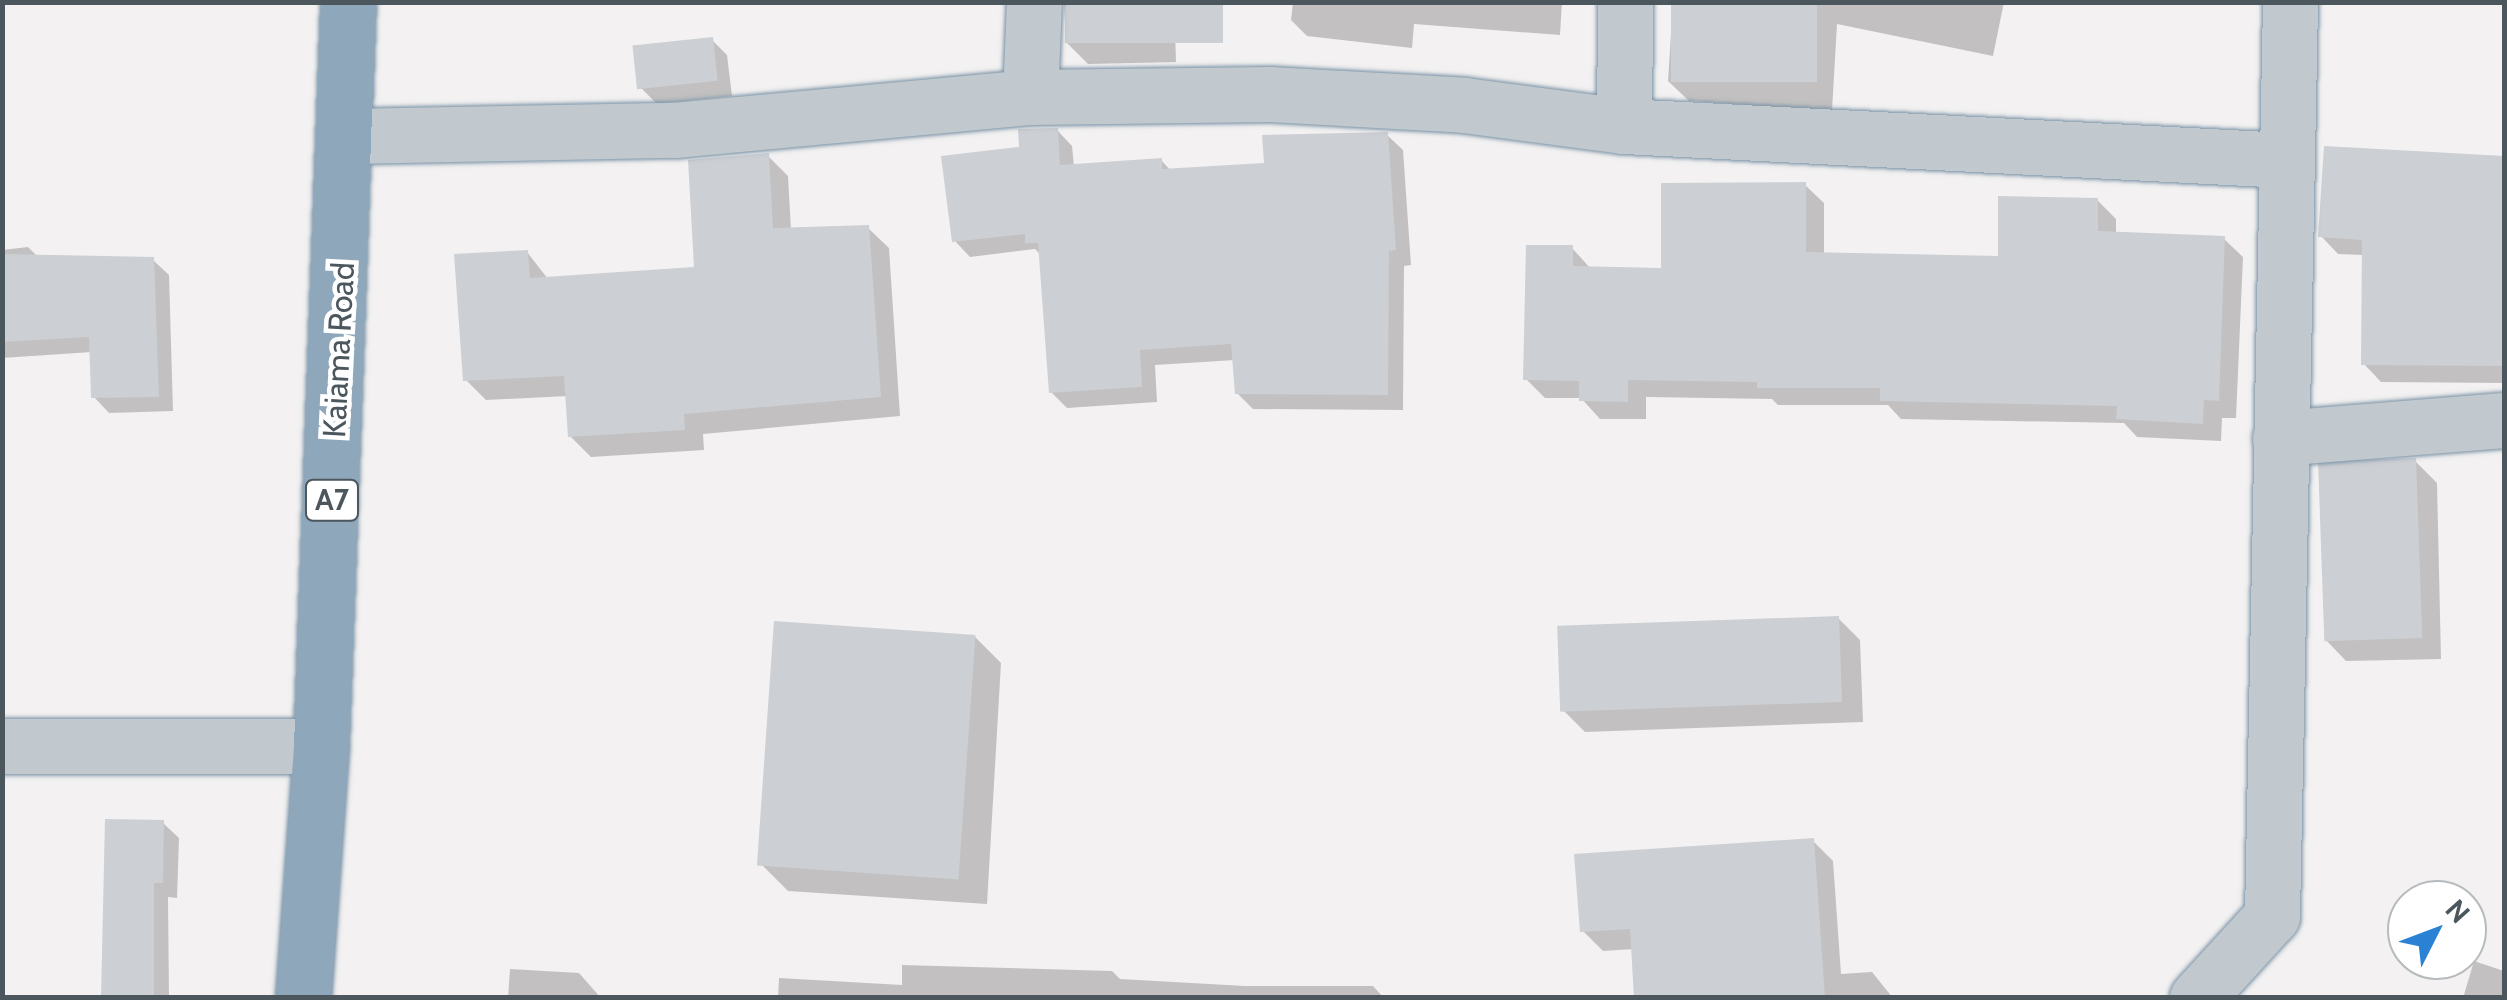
<!DOCTYPE html>
<html>
<head>
<meta charset="utf-8">
<style>
	body { margin:0 }
	#map { position:relative; width:2507px; height:1000px; overflow:hidden; background:#f3f1f1; font-family:Cabin,sans-serif }
	div>[style] { position:absolute }
	[style*='--x'] { left:calc(var(--x)*1px); top:calc(var(--y)*1px); width:calc(var(--w)*1px); rotate:calc(var(--a)*1deg) }
	.shadow>* { inset:0; background:#0003 }
	.building>* { inset:0; background:#cccfd3; transform-origin:0 0 }
	.roads { filter:drop-shadow(0 0 2px #7992a6) drop-shadow(0 0 2px #7992a6) }
	.minor>* { height:55px; margin:-27.5px; padding:0 27.5px; transform-origin:27.5px; border-radius:27.5px; background:#c1c9ce }
	.highway>* { height:55px; margin:-27.5px; padding:0 27.5px; transform-origin:27.5px; border-radius:27.5px; background:#8ea7bb }
	span { translate:-50% -50%; white-space:nowrap; text-align:center; line-height:1.15; -webkit-text-stroke:9px #fff; paint-order:stroke }
	.shield-label span { padding:2px 8px; background:#fff; border:2px solid; border-radius:8px; -webkit-text-stroke-width:0 }
	.shield-label { font-size:30px; color:#4b565d; font-weight:700 }
	.street-label { font-size:32px; color:#4b565d }
	.frame { position:absolute; inset:0; border:5px solid #4b565d; pointer-events:none }
	.north { position:absolute; left:2387px; top:880px; width:100px; height:100px; box-sizing:border-box; background:#fff; border:2px solid #b7bbbe; border-radius:50%; rotate:48deg; font-size:28px; font-weight:700; line-height:40px; text-align:center; color:#4b565d }
	.north::after { content:''; display:block; margin:auto; width:35px; height:45px; background:#2b81d4; clip-path:polygon(50% 0,100% 100%,50% 72%,0 100%) }
</style>
</head>
<body>
<div id="map">
	<div class="shadow">
		<i style="clip-path:polygon(1064px 2px,1174px 2px,1176px 62px,1088px 64px,1066px 42px)"></i>
		<i style="clip-path:polygon(1293px 2px,1562px 2px,1560px 35px,1414px 24px,1412px 48px,1307px 36px,1291px 20px)"></i>
		<i style="clip-path:polygon(1673px 2px,2004px 2px,1993px 56px,1837px 24px,1832px 111px,1689px 101px,1668px 81px)"></i>
		<i style="clip-path:polygon(712px 40px,727px 55px,732px 96px,657px 104px,641px 88px)"></i>
		<i style="clip-path:polygon(1057px 130px,1072px 146px,1074px 166px,1161px 160px,1171px 171px,1267px 165px,1387px 135px,1403px 150px,1411px 265px,1404px 266px,1403px 410px,1253px 409px,1237px 393px,1235px 360px,1155px 365px,1157px 402px,1067px 408px,1051px 392px,1042px 256px,1035px 249px,970px 257px,955px 241px,1022px 149px)"></i>
		<i style="clip-path:polygon(2326px 149px,2504px 159px,2504px 383px,2381px 382px,2364px 364px,2364px 255px,2338px 254px,2321px 236px)"></i>
		<i style="clip-path:polygon(768px 156px,788px 176px,791px 230px,868px 228px,889px 248px,900px 416px,703px 434px,704px 450px,591px 457px,570px 436px,568px 396px,486px 400px,466px 380px,527px 252px,548px 279px,697px 269px)"></i>
		<i style="clip-path:polygon(1805px 185px,1824px 203px,1824px 255px,2000px 259px,2097px 200px,2116px 219px,2116px 234px,2224px 239px,2243px 257px,2236px 418px,2222px 418px,2221px 441px,2137px 437px,2124px 423px,1901px 419px,1888px 405px,1778px 405px,1772px 399px,1646px 397px,1646px 419px,1600px 419px,1581px 398px,1545px 398px,1526px 379px,1572px 248px,1591px 269px,1663px 271px)"></i>
		<i style="clip-path:polygon(28px 247px,38px 257px,153px 260px,169px 275px,173px 411px,109px 413px,94px 397px,92px 352px,2px 358px,2px 250px)"></i>
		<i style="clip-path:polygon(2415px 461px,2437px 483px,2441px 659px,2346px 661px,2325px 639px)"></i>
		<i style="clip-path:polygon(1838px 618px,1860px 640px,1863px 722px,1585px 732px,1563px 710px)"></i>
		<i style="clip-path:polygon(975px 637px,1001px 663px,987px 904px,788px 891px,762px 865px)"></i>
		<i style="clip-path:polygon(163px 823px,179px 838px,177px 898px,168px 897px,169px 998px,104px 998px)"></i>
		<i style="clip-path:polygon(1813px 841px,1833px 861px,1841px 974px,1872px 972px,1893px 998px,1636px 998px,1634px 949px,1603px 951px,1583px 931px)"></i>
		<i style="clip-path:polygon(2474px 961px,2504px 971px,2504px 998px,2463px 998px)"></i>
		<i style="clip-path:polygon(902px 965px,1112px 971px,1120px 979px,1245px 986px,1373px 986px,1384px 998px,778px 998px,779px 978px,902px 985px)"></i>
		<i style="clip-path:polygon(510px 969px,579px 973px,601px 998px,508px 998px)"></i>
	</div>
	<div class="building">
		<i style="left:1065px;top:2px;width:158px;height:41px"></i>
		<i style="left:1671px;top:2px;width:146px;height:80px"></i>
		<i style="left:713px;top:37px;width:44px;height:81px;rotate:84deg"></i>
		<i style="clip-path:polygon(1058px 128px,1060px 165px,1162px 158px,1162px 169px,1264px 163px,1262px 135px,1388px 132px,1396px 250px,1389px 251px,1388px 395px,1235px 394px,1231px 344px,1140px 350px,1142px 387px,1049px 393px,1038px 243px,1025px 243px,1025px 234px,952px 242px,941px 156px,1019px 147px,1018px 129px)"></i>
		<i style="clip-path:polygon(2324px 146px,2504px 156px,2504px 366px,2361px 365px,2362px 240px,2318px 237px)"></i>
		<i style="clip-path:polygon(769px 153px,773px 228px,869px 225px,881px 397px,684px 414px,685px 430px,568px 437px,564px 376px,463px 381px,454px 254px,528px 250px,530px 278px,694px 267px,688px 160px)"></i>
		<i style="clip-path:polygon(1806px 182px,1806px 252px,1998px 256px,1998px 196px,2098px 198px,2098px 231px,2225px 236px,2219px 401px,2204px 400px,2203px 424px,2116px 419px,2117px 406px,1880px 401px,1880px 388px,1757px 388px,1757px 382px,1628px 380px,1628px 402px,1579px 401px,1579px 381px,1523px 380px,1526px 245px,1573px 245px,1573px 266px,1661px 268px,1661px 183px)"></i>
		<i style="clip-path:polygon(2px 254px,154px 257px,159px 397px,91px 398px,89px 337px,2px 342px)"></i>
		<i style="left:2416px;top:458px;width:180px;height:98px;rotate:88deg"></i>
		<i style="left:1839px;top:616px;width:86px;height:282px;rotate:88deg"></i>
		<i style="left:774px;top:621px;width:202px;height:245px;rotate:4deg"></i>
		<i style="clip-path:polygon(105px 819px,164px 820px,163px 883px,154px 883px,154px 998px,101px 998px)"></i>
		<i style="clip-path:polygon(1814px 838px,1825px 998px,1634px 998px,1630px 929px,1580px 932px,1574px 854px)"></i>
	</div>
	<div class="roads">
		<div class="minor">
			<i style="--x:1030;--y:97;--w:95;--a:-87.6"></i>
			<i style="--x:1624;--y:126;--w:124;--a:-89.5"></i>
			<i style="--x:348;--y:136;--w:326;--a:-1.1"></i>
			<i style="--x:674;--y:130;--w:358;--a:-5.3"></i>
			<i style="--x:1030;--y:97;--w:240;--a:-0.7"></i>
			<i style="--x:1270;--y:94;--w:194;--a:3.2"></i>
			<i style="--x:1464;--y:105;--w:161;--a:7.5"></i>
			<i style="--x:1624;--y:126;--w:663;--a:2.94"></i>
			<i style="--x:2280;--y:438;--w:225;--a:-4.6"></i>
			<i style="--x:2;--y:746;--w:319;--a:0"></i>
			<i style="--x:2197;--y:998;--w:111;--a:-47.6"></i>
			<i style="--x:2272;--y:916;--w:914;--a:-88.87"></i>
		</div>
		<div class="highway">
			<i style="--x:303;--y:998;--w:253;--a:-85.9"></i>
			<i style="--x:321;--y:746;--w:744;--a:-87.92"></i>
		</div>
	</div>
	<div class="shield-label">
		<span style="left:332px;top:500px">A7</span>
	</div>
	<div class="street-label">
		<span style="left:339px;top:350px;rotate:-87deg">Kaiama Road</span>
	</div>
	<div class="frame"></div>
	<div class="north">N</div>
</div>
</body>
</html>
